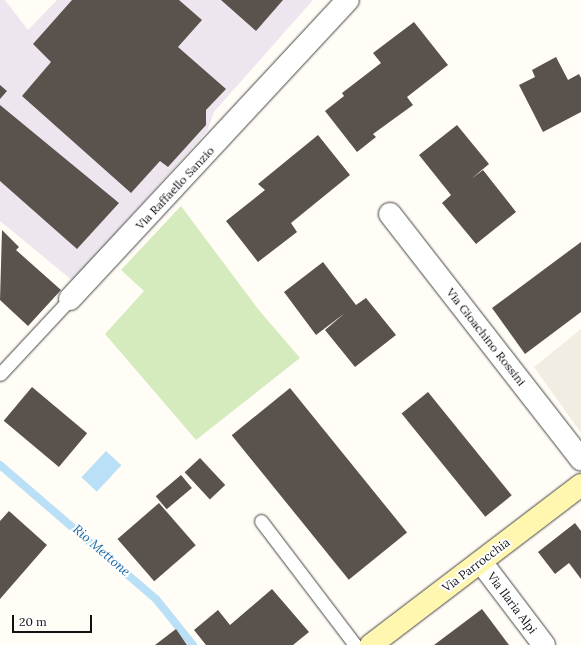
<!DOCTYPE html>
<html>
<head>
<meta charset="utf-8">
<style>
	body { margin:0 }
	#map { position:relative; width:581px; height:645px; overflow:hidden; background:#fffdf5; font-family:Lora,serif }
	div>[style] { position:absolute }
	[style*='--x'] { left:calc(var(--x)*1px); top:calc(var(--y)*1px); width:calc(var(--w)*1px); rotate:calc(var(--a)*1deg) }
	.industrial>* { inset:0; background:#eee6ef }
	.green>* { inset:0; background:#d5ebbd }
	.plaza>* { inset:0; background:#f1ede2 }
	.water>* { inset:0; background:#b9e0f7; transform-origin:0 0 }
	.stream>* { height:8px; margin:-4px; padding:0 4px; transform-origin:4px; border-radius:4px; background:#b9e0f7 }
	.building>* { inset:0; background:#5a524d; transform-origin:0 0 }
	.roads { filter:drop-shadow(0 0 1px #444) drop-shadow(0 0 1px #444) }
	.lane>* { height:13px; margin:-6.5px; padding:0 6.5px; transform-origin:6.5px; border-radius:6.5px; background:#fff }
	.street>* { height:22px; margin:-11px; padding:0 11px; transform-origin:11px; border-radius:11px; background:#fff }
	.secondary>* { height:22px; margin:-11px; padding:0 11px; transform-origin:11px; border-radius:11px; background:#fff6b0 }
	span { translate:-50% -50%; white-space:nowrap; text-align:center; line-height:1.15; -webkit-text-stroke:4px #fff; paint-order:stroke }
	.street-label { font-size:12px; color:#111 }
	.water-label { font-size:13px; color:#1768a6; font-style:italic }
	.scale { position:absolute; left:12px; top:615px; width:80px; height:18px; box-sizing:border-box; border:2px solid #111; border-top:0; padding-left:5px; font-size:12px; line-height:14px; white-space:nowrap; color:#111; -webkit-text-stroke:3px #fff; paint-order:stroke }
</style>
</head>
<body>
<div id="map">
	<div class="industrial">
		<i style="clip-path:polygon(0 0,5px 0,28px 30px,57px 0,313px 0,214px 112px,207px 131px,73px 281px,0 221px)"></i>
	</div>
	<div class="green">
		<i style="clip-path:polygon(181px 206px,258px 309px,300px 358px,196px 440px,105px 334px,144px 291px,121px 270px)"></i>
	</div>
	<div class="plaza">
		<i style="clip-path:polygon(581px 329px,581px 433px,534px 367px)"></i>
	</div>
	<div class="water">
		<i style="left:106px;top:451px;width:21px;height:36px;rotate:43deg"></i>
	</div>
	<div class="stream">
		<i style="--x:0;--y:465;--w:206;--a:40.7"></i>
		<i style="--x:156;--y:599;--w:59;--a:51.2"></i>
	</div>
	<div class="building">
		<i style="clip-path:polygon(72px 0,179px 0,202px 20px,178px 47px,226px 89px,206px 110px,206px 125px,168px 167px,160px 161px,131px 193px,22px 96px,51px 62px,33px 44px)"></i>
		<i style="clip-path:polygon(221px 0,283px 0,256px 31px)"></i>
		<i style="clip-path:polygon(414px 22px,448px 65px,407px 97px,413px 105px,373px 134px,376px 137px,357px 152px,325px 111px,344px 96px,342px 93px,381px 63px,373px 53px)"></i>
		<i style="clip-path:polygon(556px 57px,568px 80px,579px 74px,581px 78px,581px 112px,543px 132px,519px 85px,535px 77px,532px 70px)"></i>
		<i style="clip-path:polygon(0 85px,7px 91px,0 99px)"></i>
		<i style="clip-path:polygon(0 105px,119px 203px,77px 249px,0 181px)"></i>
		<i style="clip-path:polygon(457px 125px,489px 164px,471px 179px,483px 170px,516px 212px,476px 244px,442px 203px,451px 195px,419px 155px)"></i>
		<i style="clip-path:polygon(318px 135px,350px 175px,291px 223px,297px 232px,258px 262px,226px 221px,265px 190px,258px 184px)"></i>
		<i style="clip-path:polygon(2px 230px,19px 247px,16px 250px,61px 290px,28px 326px,0 300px)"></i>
		<i style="clip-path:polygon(581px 242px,581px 312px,525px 354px,492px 308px)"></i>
		<i style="clip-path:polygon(323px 262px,356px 305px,366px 298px,396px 335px,355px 367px,325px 330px,345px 313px,316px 335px,284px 292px)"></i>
		<i style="left:32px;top:387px;width:72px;height:44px;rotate:40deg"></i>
		<i style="left:290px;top:388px;width:186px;height:75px;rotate:51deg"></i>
		<i style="left:428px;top:392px;width:133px;height:34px;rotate:51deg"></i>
		<i style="left:200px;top:458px;width:37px;height:21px;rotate:47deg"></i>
		<i style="left:181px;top:475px;width:17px;height:33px;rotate:50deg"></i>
		<i style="left:159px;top:503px;width:56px;height:55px;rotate:49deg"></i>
		<i style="clip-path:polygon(9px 511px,47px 545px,0 599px,0 521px)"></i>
		<i style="clip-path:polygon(575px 523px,581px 531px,581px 579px,569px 563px,555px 574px,538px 552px)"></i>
		<i style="clip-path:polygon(272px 589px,309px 632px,293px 645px,206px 645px,194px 630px,218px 610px,230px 625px)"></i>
		<i style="clip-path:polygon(482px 609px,509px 645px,434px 645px)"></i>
		<i style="clip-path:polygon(176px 629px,187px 645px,155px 645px)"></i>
	</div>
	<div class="roads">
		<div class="lane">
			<i style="--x:0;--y:374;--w:103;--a:-47"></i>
			<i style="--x:261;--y:521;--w:156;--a:52.8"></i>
		</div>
		<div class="street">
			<i style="--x:390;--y:214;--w:311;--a:52.1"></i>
			<i style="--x:70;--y:299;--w:408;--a:-47.1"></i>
			<i style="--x:481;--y:562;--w:104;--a:52.8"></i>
		</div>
		<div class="secondary">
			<i style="--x:371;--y:645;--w:264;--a:-37.3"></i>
		</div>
	</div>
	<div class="street-label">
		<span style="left:175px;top:188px;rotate:-47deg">Via Raffaello Sanzio</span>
		<span style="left:486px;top:337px;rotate:52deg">Via Gioachino Rossini</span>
		<span style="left:476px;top:565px;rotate:-37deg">Via Parrocchia</span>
		<span style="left:512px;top:603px;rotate:53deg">Via Ilaria Alpi</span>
	</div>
	<div class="water-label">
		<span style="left:101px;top:551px;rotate:41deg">Rio Mettone</span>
	</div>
	<div class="scale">20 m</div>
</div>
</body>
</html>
